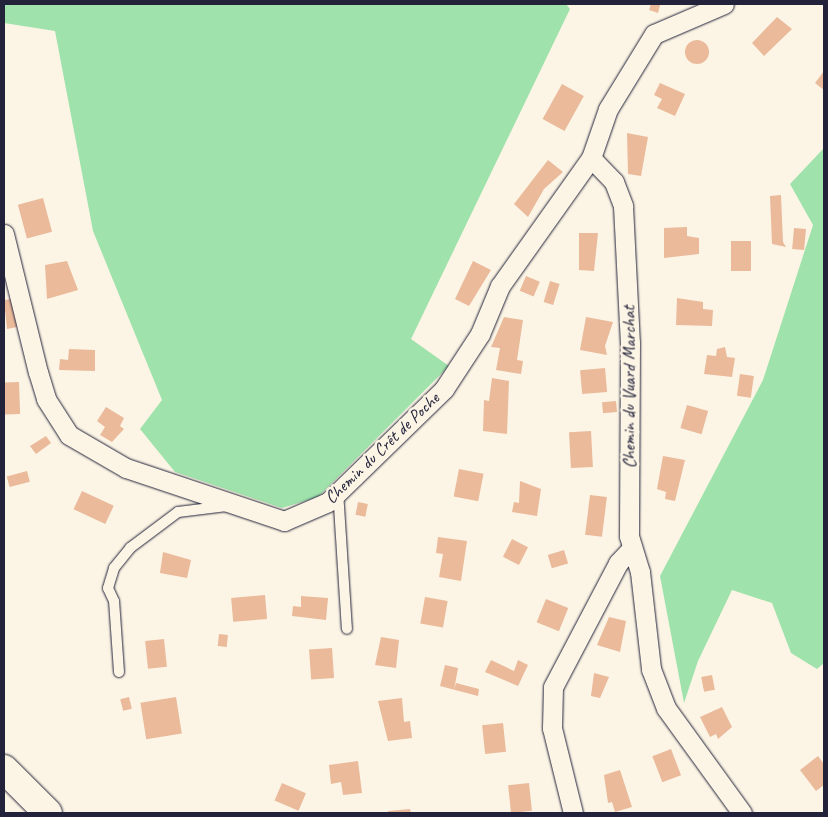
<!DOCTYPE html>
<html>
<head>
<meta charset="utf-8">
<style>
	body { margin:0 }
	#map { position:relative; width:828px; height:817px; overflow:hidden; background:#fcf5e5; font-family:Caveat,sans-serif }
	div>[style] { position:absolute }
	[style*='--x'] { left:calc(var(--x)*1px); top:calc(var(--y)*1px); width:calc(var(--w)*1px); rotate:calc(var(--a)*1deg) }
	.green>* { inset:0; background:#9fe2ac }
	.building>* { inset:0; background:#eaba9b; transform-origin:0 0 }
	.round { border-radius:50% }
	.roads { filter:drop-shadow(0 0 1px #22223b) drop-shadow(0 0 1px #22223b) }
	.lane>* { height:10px; margin:-5px; padding:0 5px; transform-origin:5px; border-radius:5px; background:#fcf5e5 }
	.street>* { height:19px; margin:-9.5px; padding:0 9.5px; transform-origin:9.5px; border-radius:9.5px; background:#fcf5e5 }
	.secondary>* { height:28px; margin:-14px; padding:0 14px; transform-origin:14px; border-radius:14px; background:#fcf5e5 }
	span { translate:-50% -50%; white-space:nowrap; text-align:center; line-height:1.15; -webkit-text-stroke:5px #fcf5e5; paint-order:stroke }
	.street-label { font-size:18px; color:#22223b }
	.frame { position:absolute; inset:0; border:5px solid #22223b; pointer-events:none }
</style>
</head>
<body>
<div id="map">
	<div class="green">
		<i style="clip-path:polygon(4px 4px,566px 4px,570px 9px,411px 339px,449px 366px,318px 497px,282px 508px,175px 472px,140px 429px,162px 400px,93px 231px,55px 31px,4px 23px)"></i>
		<i style="clip-path:polygon(824px 148px,824px 663px,817px 669px,791px 653px,772px 603px,732px 590px,698px 661px,684px 703px,660px 576px,763px 380px,813px 225px,790px 184px)"></i>
	</div>
	<div class="building">
		<i style="clip-path:polygon(651px 4px,660px 5px,658px 13px,649px 10px)"></i>
		<i style="clip-path:polygon(777px 17px,792px 29px,764px 56px,752px 43px)"></i>
		<i class="round" style="left:685px;top:40px;width:24px;height:24px"></i>
		<i style="clip-path:polygon(824px 71px,824px 90px,815px 83px)"></i>
		<i style="clip-path:polygon(660px 83px,685px 94px,675px 116px,657px 108px,662px 99px,654px 95px)"></i>
		<i style="left:562px;top:84px;width:25px;height:40px;rotate:29deg"></i>
		<i style="clip-path:polygon(627px 133px,648px 137px,641px 176px,628px 174px)"></i>
		<i style="clip-path:polygon(548px 160px,563px 172px,544px 189px,528px 217px,514px 204px)"></i>
		<i style="clip-path:polygon(781px 195px,783px 242px,786px 247px,772px 244px,770px 196px)"></i>
		<i style="left:43px;top:198px;width:35px;height:26px;rotate:75deg"></i>
		<i style="clip-path:polygon(687px 227px,687px 236px,699px 238px,699px 254px,664px 258px,664px 228px)"></i>
		<i style="left:794px;top:228px;width:12px;height:21px;rotate:5deg"></i>
		<i style="clip-path:polygon(579px 233px,598px 233px,594px 271px,579px 270px)"></i>
		<i style="left:731px;top:241px;width:20px;height:30px"></i>
		<i style="clip-path:polygon(67px 261px,78px 290px,47px 299px,45px 265px)"></i>
		<i style="clip-path:polygon(473px 261px,491px 270px,469px 306px,455px 299px)"></i>
		<i style="left:526px;top:276px;width:15px;height:16px;rotate:23deg"></i>
		<i style="left:550px;top:281px;width:10px;height:22px;rotate:17deg"></i>
		<i style="clip-path:polygon(677px 298px,703px 302px,703px 309px,713px 310px,712px 326px,676px 325px)"></i>
		<i style="clip-path:polygon(11px 299px,17px 327px,7px 329px,4px 300px)"></i>
		<i style="clip-path:polygon(504px 317px,523px 320px,517px 360px,523px 361px,521px 374px,496px 370px,500px 348px,491px 347px)"></i>
		<i style="clip-path:polygon(586px 317px,613px 322px,605px 346px,607px 355px,580px 350px)"></i>
		<i style="clip-path:polygon(725px 347px,727px 357px,735px 358px,732px 377px,704px 374px,707px 355px,716px 356px,717px 349px)"></i>
		<i style="clip-path:polygon(69px 349px,95px 350px,95px 371px,59px 370px,60px 359px,68px 360px)"></i>
		<i style="left:605px;top:368px;width:24px;height:25px;rotate:85deg"></i>
		<i style="left:740px;top:374px;width:14px;height:22px;rotate:8deg"></i>
		<i style="clip-path:polygon(492px 378px,509px 381px,507px 434px,483px 431px,484px 400px,489px 401px)"></i>
		<i style="left:19px;top:382px;width:32px;height:15px;rotate:88deg"></i>
		<i style="left:616px;top:401px;width:11px;height:14px;rotate:85deg"></i>
		<i style="left:687px;top:405px;width:22px;height:24px;rotate:16deg"></i>
		<i style="clip-path:polygon(106px 407px,124px 418px,120px 426px,124px 429px,112px 442px,100px 435px,105px 427px,97px 421px)"></i>
		<i style="left:591px;top:431px;width:36px;height:22px;rotate:87deg"></i>
		<i style="clip-path:polygon(46px 436px,51px 443px,36px 454px,30px 446px)"></i>
		<i style="clip-path:polygon(663px 456px,685px 460px,675px 501px,665px 499px,666px 492px,657px 489px)"></i>
		<i style="left:459px;top:469px;width:25px;height:28px;rotate:11deg"></i>
		<i style="left:27px;top:471px;width:11px;height:21px;rotate:75deg"></i>
		<i style="clip-path:polygon(520px 481px,541px 489px,537px 516px,512px 512px,514px 502px,519px 503px)"></i>
		<i style="left:82px;top:491px;width:35px;height:20px;rotate:25deg"></i>
		<i style="left:590px;top:495px;width:17px;height:40px;rotate:7deg"></i>
		<i style="left:358px;top:502px;width:10px;height:13px;rotate:11deg"></i>
		<i style="clip-path:polygon(438px 537px,467px 541px,461px 581px,439px 577px,443px 554px,436px 553px)"></i>
		<i style="left:512px;top:539px;width:18px;height:20px;rotate:27deg"></i>
		<i style="left:564px;top:550px;width:14px;height:17px;rotate:73deg"></i>
		<i style="clip-path:polygon(163px 552px,191px 560px,187px 578px,160px 573px)"></i>
		<i style="left:265px;top:595px;width:24px;height:34px;rotate:85deg"></i>
		<i style="clip-path:polygon(301px 596px,328px 598px,326px 620px,292px 616px,293px 606px,301px 607px)"></i>
		<i style="left:425px;top:597px;width:23px;height:27px;rotate:10deg"></i>
		<i style="left:546px;top:599px;width:24px;height:25px;rotate:22deg"></i>
		<i style="clip-path:polygon(609px 617px,626px 621px,620px 652px,597px 645px)"></i>
		<i style="left:219px;top:634px;width:9px;height:12px;rotate:6deg"></i>
		<i style="clip-path:polygon(381px 637px,399px 640px,396px 668px,375px 665px)"></i>
		<i style="left:164px;top:639px;width:28px;height:19px;rotate:84deg"></i>
		<i style="left:332px;top:648px;width:30px;height:23px;rotate:86deg"></i>
		<i style="clip-path:polygon(491px 660px,514px 671px,518px 660px,528px 665px,518px 686px,485px 672px)"></i>
		<i style="clip-path:polygon(445px 665px,458px 668px,454px 690px,456px 683px,479px 689px,478px 696px,440px 686px)"></i>
		<i style="clip-path:polygon(594px 673px,609px 677px,600px 698px,591px 696px)"></i>
		<i style="left:712px;top:675px;width:15px;height:11px;rotate:79deg"></i>
		<i style="left:129px;top:697px;width:12px;height:9px;rotate:76deg"></i>
		<i style="left:176px;top:697px;width:37px;height:36px;rotate:81deg"></i>
		<i style="clip-path:polygon(402px 698px,404px 722px,410px 721px,412px 738px,388px 741px,378px 701px)"></i>
		<i style="clip-path:polygon(722px 707px,732px 727px,718px 739px,716px 734px,710px 737px,700px 717px)"></i>
		<i style="left:503px;top:723px;width:29px;height:21px;rotate:84deg"></i>
		<i style="left:671px;top:749px;width:28px;height:20px;rotate:69deg"></i>
		<i style="clip-path:polygon(818px 756px,824px 764px,824px 785px,816px 791px,800px 770px)"></i>
		<i style="clip-path:polygon(358px 761px,362px 793px,343px 795px,341px 782px,331px 784px,329px 765px)"></i>
		<i style="clip-path:polygon(620px 770px,632px 807px,615px 812px,612px 802px,608px 803px,604px 775px)"></i>
		<i style="left:282px;top:783px;width:26px;height:19px;rotate:23deg"></i>
		<i style="left:529px;top:783px;width:28px;height:21px;rotate:84deg"></i>
		<i style="clip-path:polygon(410px 809px,411px 813px,388px 813px,388px 811px)"></i>
	</div>
	<div class="roads">
		<div class="lane">
			<i style="--x:338;--y:491;--w:138;--a:86.3"></i>
			<i style="--x:119;--y:672;--w:71;--a:-94"></i>
			<i style="--x:114;--y:601;--w:14;--a:-115"></i>
			<i style="--x:108;--y:588;--w:21;--a:-73"></i>
			<i style="--x:114;--y:568;--w:26;--a:-51"></i>
			<i style="--x:130;--y:548;--w:60;--a:-36.9"></i>
			<i style="--x:178;--y:512;--w:49;--a:-7"></i>
		</div>
		<div class="street">
			<i style="--x:724;--y:4;--w:76;--a:156.8"></i>
			<i style="--x:654;--y:34;--w:88;--a:121.5"></i>
			<i style="--x:608;--y:109;--w:52;--a:109.1"></i>
			<i style="--x:591;--y:158;--w:33;--a:46"></i>
			<i style="--x:614;--y:182;--w:26;--a:69"></i>
			<i style="--x:623;--y:206;--w:137;--a:87.1"></i>
			<i style="--x:630;--y:343;--w:193;--a:90.3"></i>
			<i style="--x:629;--y:536;--w:38;--a:73"></i>
			<i style="--x:640;--y:572;--w:98;--a:83.5"></i>
			<i style="--x:651;--y:669;--w:42;--a:69"></i>
			<i style="--x:666;--y:708;--w:130;--a:54.1"></i>
			<i style="--x:4;--y:234;--w:142;--a:76.2"></i>
			<i style="--x:38;--y:372;--w:28;--a:73"></i>
			<i style="--x:46;--y:399;--w:43;--a:57.4"></i>
			<i style="--x:69;--y:435;--w:66;--a:30.1"></i>
			<i style="--x:126;--y:468;--w:167;--a:18.5"></i>
			<i style="--x:284;--y:521;--w:48;--a:-23.4"></i>
			<i style="--x:328;--y:502;--w:162;--a:-44.2"></i>
			<i style="--x:444;--y:389;--w:66;--a:-56.8"></i>
			<i style="--x:480;--y:334;--w:52;--a:-67.4"></i>
			<i style="--x:500;--y:286;--w:157;--a:-54.6"></i>
			<i style="--x:573;--y:813;--w:88;--a:-103.9"></i>
			<i style="--x:552;--y:728;--w:41;--a:-88.6"></i>
			<i style="--x:553;--y:687;--w:140;--a:-62.3"></i>
			<i style="--x:618;--y:563;--w:19;--a:-47"></i>
		</div>
		<div class="secondary">
			<i style="--x:4;--y:769;--w:62;--a:45"></i>
		</div>
	</div>
	<div class="street-label">
		<span style="left:629px;top:387px;rotate:-90deg">Chemin du Vuard Marchat</span>
		<span style="left:382px;top:448px;rotate:-44deg">Chemin du Crêt de Poche</span>
	</div>
	<div class="frame"></div>
</div>
</body>
</html>
